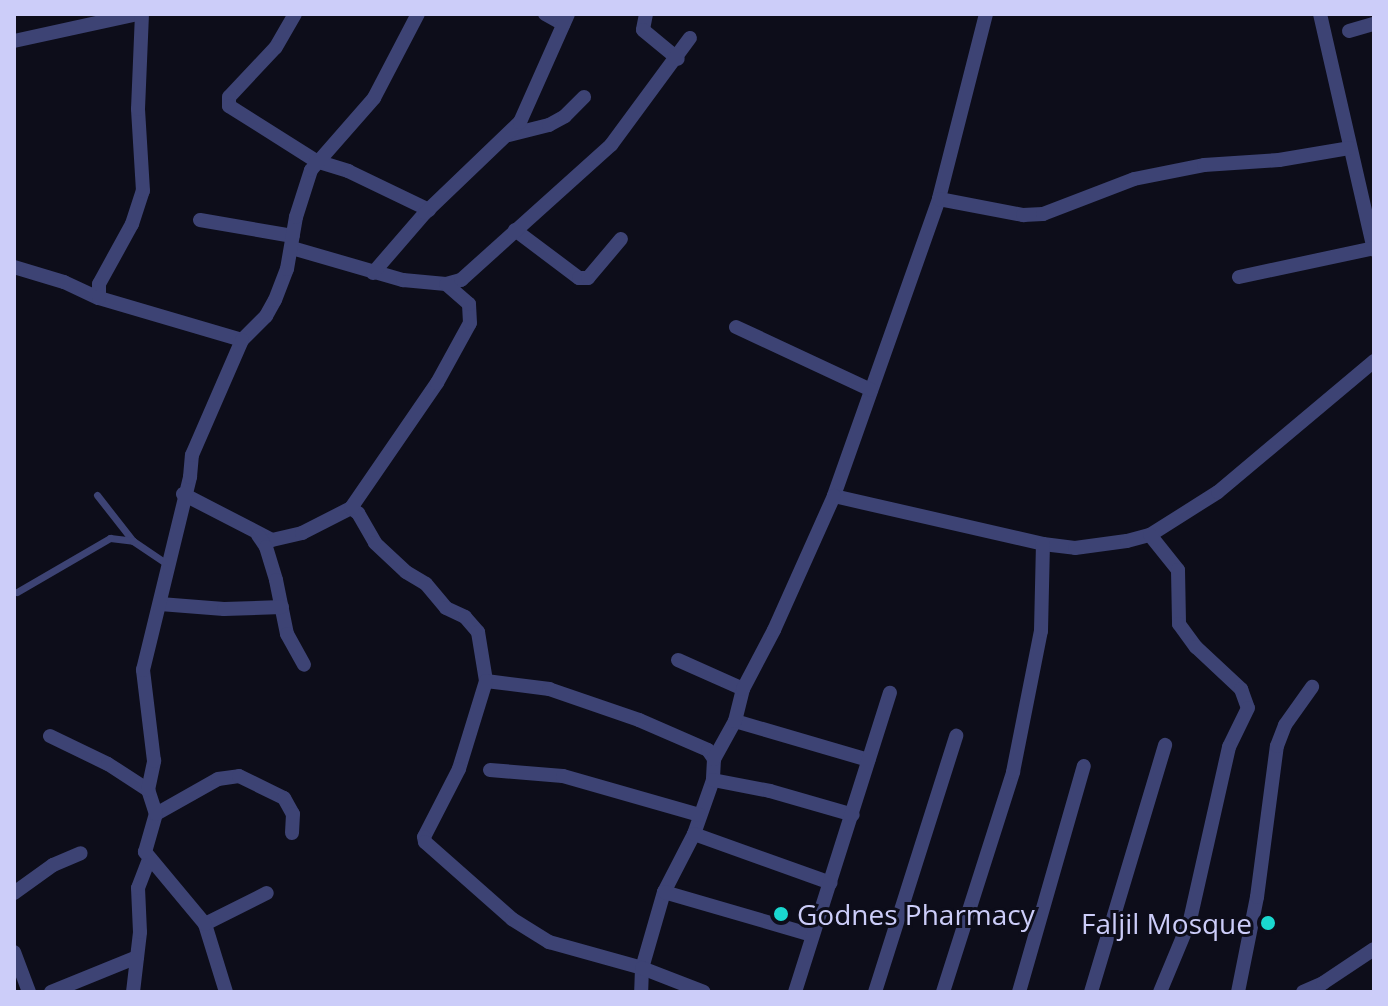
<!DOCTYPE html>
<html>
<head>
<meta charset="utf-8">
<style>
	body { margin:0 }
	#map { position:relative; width:1388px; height:1006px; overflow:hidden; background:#0d0d1a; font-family:"Open Sans",sans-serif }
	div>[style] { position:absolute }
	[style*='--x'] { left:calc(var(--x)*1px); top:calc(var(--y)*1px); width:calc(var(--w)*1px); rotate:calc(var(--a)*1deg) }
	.lane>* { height:7px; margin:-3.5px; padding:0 3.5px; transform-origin:3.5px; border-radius:3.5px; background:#3d4374 }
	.street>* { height:14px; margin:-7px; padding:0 7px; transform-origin:7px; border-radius:7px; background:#3d4374 }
	.dots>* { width:22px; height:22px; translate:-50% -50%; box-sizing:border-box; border:4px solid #0d0d1a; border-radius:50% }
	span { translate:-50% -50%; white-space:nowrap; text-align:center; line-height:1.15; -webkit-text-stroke:6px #0d0d1a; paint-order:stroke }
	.poi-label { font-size:28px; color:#cccdf9 }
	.left { translate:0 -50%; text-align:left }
	.right { translate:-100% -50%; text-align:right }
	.frame { position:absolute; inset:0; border:16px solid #cccdf9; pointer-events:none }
</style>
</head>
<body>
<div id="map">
	<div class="lane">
		<i style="--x:97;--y:495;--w:58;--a:52"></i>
		<i style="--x:17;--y:592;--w:108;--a:-30.1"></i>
		<i style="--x:110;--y:538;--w:23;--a:7"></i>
		<i style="--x:133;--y:541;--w:40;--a:34"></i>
	</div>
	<div class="street">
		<i style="--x:295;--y:14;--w:39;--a:120"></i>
		<i style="--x:275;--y:48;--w:67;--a:133.2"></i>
		<i style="--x:229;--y:97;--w:9;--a:90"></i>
		<i style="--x:229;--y:106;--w:103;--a:32.3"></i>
		<i style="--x:316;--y:161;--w:34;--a:17"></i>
		<i style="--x:348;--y:171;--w:90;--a:25.7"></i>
		<i style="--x:545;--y:14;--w:21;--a:29"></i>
		<i style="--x:646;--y:14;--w:16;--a:101"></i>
		<i style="--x:643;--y:30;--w:45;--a:39.6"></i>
		<i style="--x:986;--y:14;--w:191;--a:104.3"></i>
		<i style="--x:939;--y:199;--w:315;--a:109.5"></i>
		<i style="--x:834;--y:496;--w:214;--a:12.9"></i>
		<i style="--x:1043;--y:544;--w:32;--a:7"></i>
		<i style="--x:1075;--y:548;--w:52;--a:-7.7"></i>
		<i style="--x:1127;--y:541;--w:24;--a:-15"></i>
		<i style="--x:1150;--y:535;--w:80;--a:-32.3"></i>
		<i style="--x:1218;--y:492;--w:204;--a:-40"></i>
		<i style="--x:1320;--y:14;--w:242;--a:77.1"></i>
		<i style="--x:1349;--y:31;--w:26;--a:-16"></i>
		<i style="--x:14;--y:41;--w:127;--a:-12.3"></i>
		<i style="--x:509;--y:135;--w:41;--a:-14"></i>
		<i style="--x:549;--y:125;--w:18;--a:-29"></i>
		<i style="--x:565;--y:116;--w:27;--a:-45"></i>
		<i style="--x:939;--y:199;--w:86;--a:10.8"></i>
		<i style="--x:1023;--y:215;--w:20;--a:-3"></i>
		<i style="--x:1043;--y:214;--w:97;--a:-21"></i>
		<i style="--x:1134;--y:179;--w:71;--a:-11.3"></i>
		<i style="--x:1204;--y:165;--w:75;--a:-3.8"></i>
		<i style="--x:1279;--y:160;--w:71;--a:-9.7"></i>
		<i style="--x:200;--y:220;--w:94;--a:9.8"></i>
		<i style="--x:515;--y:230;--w:80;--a:36.9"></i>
		<i style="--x:579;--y:278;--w:9;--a:0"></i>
		<i style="--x:588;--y:278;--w:51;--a:-49.8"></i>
		<i style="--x:292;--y:248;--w:116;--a:16.1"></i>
		<i style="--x:403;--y:280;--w:43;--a:5.3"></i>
		<i style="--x:446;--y:284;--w:16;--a:-15"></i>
		<i style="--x:461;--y:280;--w:202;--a:-42"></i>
		<i style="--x:611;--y:145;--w:133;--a:-53.6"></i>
		<i style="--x:14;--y:267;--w:52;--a:16.7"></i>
		<i style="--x:64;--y:282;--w:38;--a:25"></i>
		<i style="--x:99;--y:298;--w:149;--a:16.4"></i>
		<i style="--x:242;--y:340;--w:34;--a:-45"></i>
		<i style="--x:266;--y:316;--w:18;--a:-61"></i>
		<i style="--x:275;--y:300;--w:33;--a:-69"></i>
		<i style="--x:287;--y:269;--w:53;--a:-80.2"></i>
		<i style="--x:296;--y:217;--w:49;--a:-72.3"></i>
		<i style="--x:311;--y:170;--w:96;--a:-48.8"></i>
		<i style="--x:374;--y:98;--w:95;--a:-62.4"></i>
		<i style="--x:373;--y:273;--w:79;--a:-49.1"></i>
		<i style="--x:425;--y:213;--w:132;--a:-43.8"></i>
		<i style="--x:520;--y:122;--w:118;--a:-66"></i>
		<i style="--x:1239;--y:277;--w:138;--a:-12.1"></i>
		<i style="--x:99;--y:298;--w:14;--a:-90"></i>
		<i style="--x:99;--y:284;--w:68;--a:-61.2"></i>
		<i style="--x:132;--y:224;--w:35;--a:-72"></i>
		<i style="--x:143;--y:191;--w:82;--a:-93.5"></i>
		<i style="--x:138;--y:109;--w:95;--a:-87.6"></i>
		<i style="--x:736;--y:327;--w:149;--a:25"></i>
		<i style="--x:183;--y:494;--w:100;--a:27.3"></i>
		<i style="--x:272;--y:540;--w:31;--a:-13"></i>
		<i style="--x:302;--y:533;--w:55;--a:-27"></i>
		<i style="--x:351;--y:508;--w:9;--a:36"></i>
		<i style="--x:358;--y:513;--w:34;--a:60"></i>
		<i style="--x:375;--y:543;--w:42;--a:43.1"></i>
		<i style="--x:406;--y:572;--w:23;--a:31"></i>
		<i style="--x:426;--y:584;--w:31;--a:50"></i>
		<i style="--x:446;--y:608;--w:21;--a:25"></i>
		<i style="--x:465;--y:617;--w:20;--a:49"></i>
		<i style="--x:478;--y:632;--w:50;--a:80.7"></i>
		<i style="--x:486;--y:681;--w:64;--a:7.2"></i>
		<i style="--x:549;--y:689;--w:95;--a:19"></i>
		<i style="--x:639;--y:720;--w:75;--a:23.5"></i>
		<i style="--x:708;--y:750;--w:11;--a:56"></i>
		<i style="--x:714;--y:759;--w:21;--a:93"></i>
		<i style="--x:713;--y:780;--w:57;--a:109.4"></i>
		<i style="--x:694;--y:834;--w:65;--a:117.3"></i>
		<i style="--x:664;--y:892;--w:79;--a:106.1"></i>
		<i style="--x:642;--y:968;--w:24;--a:92"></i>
		<i style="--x:351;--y:508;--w:152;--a:-55.5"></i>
		<i style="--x:437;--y:383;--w:68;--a:-61.2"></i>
		<i style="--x:470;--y:323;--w:19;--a:-93"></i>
		<i style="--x:469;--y:304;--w:30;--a:-139"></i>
		<i style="--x:258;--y:535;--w:14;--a:56"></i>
		<i style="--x:266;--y:547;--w:34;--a:73"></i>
		<i style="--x:276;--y:580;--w:55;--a:78.5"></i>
		<i style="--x:287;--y:634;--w:35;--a:61"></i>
		<i style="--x:1150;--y:535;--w:45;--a:51.3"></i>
		<i style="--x:1178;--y:570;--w:54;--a:88.9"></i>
		<i style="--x:1179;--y:624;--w:29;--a:54"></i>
		<i style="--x:1196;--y:647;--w:62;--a:43"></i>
		<i style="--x:1241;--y:689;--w:20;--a:70"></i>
		<i style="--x:1248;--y:708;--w:43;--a:116"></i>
		<i style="--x:1229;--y:747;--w:177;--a:102.7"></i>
		<i style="--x:1190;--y:920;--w:78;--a:112.6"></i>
		<i style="--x:160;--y:604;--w:64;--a:4.5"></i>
		<i style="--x:224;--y:609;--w:58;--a:-2"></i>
		<i style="--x:678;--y:660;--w:71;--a:24"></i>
		<i style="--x:486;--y:681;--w:92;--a:107.1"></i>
		<i style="--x:459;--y:769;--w:76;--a:117.2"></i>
		<i style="--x:424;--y:837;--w:5;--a:79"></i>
		<i style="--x:425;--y:842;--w:116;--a:41.5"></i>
		<i style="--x:512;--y:919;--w:44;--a:31.9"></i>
		<i style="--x:549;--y:942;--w:97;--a:15.6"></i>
		<i style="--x:642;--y:968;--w:66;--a:21.2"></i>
		<i style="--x:735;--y:721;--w:139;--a:16.3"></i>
		<i style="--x:50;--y:736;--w:64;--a:25.8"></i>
		<i style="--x:108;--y:764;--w:48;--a:33"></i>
		<i style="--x:714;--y:759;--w:43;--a:-61.1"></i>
		<i style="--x:735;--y:721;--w:33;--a:-76"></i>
		<i style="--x:743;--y:689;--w:67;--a:-62.3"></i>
		<i style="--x:774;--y:630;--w:147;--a:-65.9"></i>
		<i style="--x:490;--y:770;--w:73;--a:4.7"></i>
		<i style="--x:563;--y:776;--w:142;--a:15.9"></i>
		<i style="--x:713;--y:780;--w:58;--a:10.9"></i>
		<i style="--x:770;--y:791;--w:86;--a:16.1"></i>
		<i style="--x:156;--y:814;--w:71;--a:-29.4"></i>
		<i style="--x:218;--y:779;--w:21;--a:-8"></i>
		<i style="--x:239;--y:776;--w:50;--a:26.1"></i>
		<i style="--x:284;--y:798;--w:18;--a:61"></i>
		<i style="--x:293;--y:814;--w:19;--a:93"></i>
		<i style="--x:694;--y:834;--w:145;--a:19.7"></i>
		<i style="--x:664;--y:892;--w:154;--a:16.2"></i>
		<i style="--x:14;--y:893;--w:48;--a:-35.7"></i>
		<i style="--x:53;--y:865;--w:30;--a:-23"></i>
		<i style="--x:205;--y:924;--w:69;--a:-26.6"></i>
		<i style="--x:14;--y:952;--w:43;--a:69.4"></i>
		<i style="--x:51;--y:992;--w:93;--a:-22.1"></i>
		<i style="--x:133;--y:992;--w:60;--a:-83.3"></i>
		<i style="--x:140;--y:932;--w:44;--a:-92.6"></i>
		<i style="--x:138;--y:888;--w:30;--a:-69"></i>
		<i style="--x:226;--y:992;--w:71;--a:-107.2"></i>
		<i style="--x:205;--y:924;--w:94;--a:-129.8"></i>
		<i style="--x:145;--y:852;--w:40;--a:-74"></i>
		<i style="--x:156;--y:814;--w:25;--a:-108"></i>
		<i style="--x:148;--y:790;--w:30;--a:-78"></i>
		<i style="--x:154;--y:761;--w:92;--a:-96.9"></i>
		<i style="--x:143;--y:670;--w:199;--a:-76.3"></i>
		<i style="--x:190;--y:477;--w:22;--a:-85"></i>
		<i style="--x:192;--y:455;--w:125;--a:-66.5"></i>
		<i style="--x:795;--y:992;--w:314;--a:-72.4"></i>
		<i style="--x:875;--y:992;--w:269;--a:-72.4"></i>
		<i style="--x:943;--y:992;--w:231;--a:-72.3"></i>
		<i style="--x:1013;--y:772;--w:144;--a:-78.8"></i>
		<i style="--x:1041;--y:631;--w:87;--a:-88.7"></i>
		<i style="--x:1019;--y:992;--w:235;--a:-74"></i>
		<i style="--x:1091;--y:992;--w:258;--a:-73.3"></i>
		<i style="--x:1238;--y:992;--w:97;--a:-78.7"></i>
		<i style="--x:1257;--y:897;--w:152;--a:-82.5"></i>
		<i style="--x:1277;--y:746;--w:22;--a:-69"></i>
		<i style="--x:1285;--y:725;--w:47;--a:-54.6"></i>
		<i style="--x:1303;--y:992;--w:22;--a:-24"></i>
		<i style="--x:1323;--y:983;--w:61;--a:-33.7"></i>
	</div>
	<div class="dots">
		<i style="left:781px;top:914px;background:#1ad8d0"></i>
		<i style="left:1268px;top:923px;background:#1ad8d0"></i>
	</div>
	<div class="poi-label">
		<span class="left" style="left:797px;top:914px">Godnes Pharmacy</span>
		<span class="right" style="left:1252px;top:923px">Faljil Mosque</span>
	</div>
	<div class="frame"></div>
</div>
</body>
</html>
